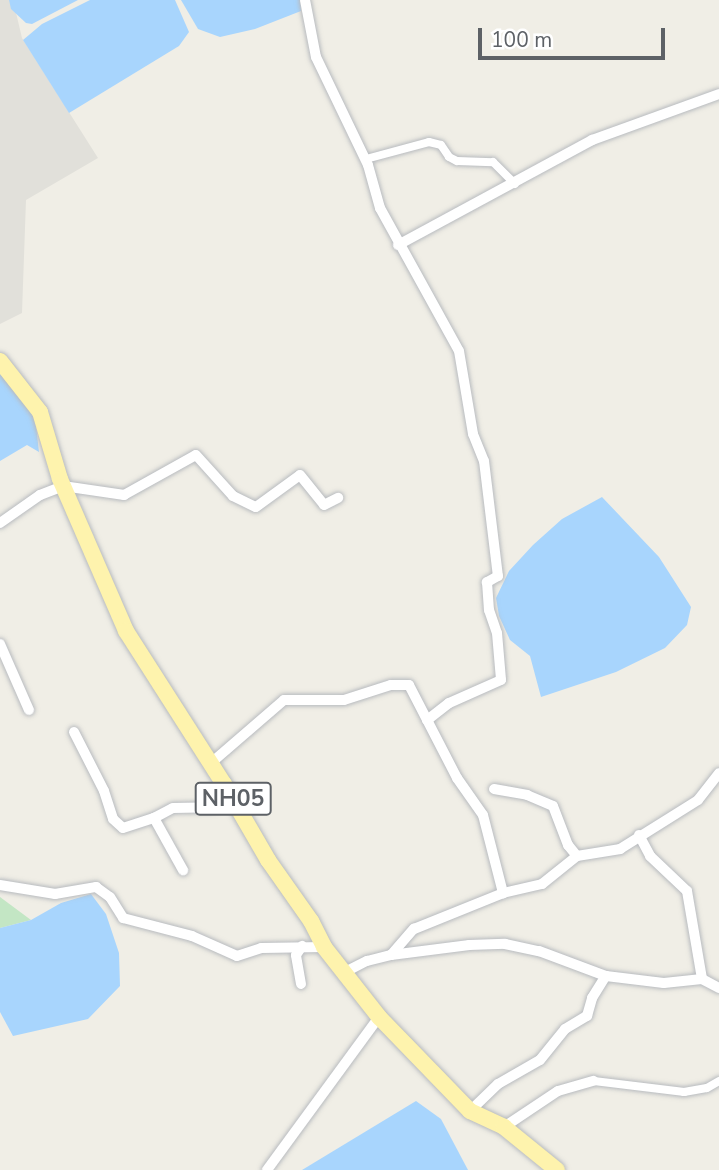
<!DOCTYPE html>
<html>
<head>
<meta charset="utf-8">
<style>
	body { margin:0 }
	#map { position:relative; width:719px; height:1170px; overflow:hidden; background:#f0eee6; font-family:"Nunito Sans",sans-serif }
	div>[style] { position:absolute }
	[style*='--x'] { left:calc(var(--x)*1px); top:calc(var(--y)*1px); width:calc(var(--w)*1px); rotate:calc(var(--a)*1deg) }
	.industrial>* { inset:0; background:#e1e0da }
	.green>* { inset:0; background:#c3e6c4 }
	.water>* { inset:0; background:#a8d5fd }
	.roads { filter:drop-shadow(0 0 2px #b8bbbf) drop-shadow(0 0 2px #b8bbbf) }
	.pedestrian>* { height:8px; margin:-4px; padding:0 4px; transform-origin:4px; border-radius:4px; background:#fff }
	.minor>* { height:10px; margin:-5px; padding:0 5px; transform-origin:5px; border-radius:5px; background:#fff }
	.primary>* { height:16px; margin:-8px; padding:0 8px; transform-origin:8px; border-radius:8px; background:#fef3ad }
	span { translate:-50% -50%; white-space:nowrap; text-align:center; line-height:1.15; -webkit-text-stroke:5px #fff; paint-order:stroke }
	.shield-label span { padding:2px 5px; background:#fff; border:2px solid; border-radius:5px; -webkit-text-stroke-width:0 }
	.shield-label { font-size:23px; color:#5d6166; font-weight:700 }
	.scale { position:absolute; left:478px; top:28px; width:187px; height:32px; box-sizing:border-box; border:4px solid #5d6166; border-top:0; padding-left:9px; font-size:21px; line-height:24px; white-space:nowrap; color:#5d6166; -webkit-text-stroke:5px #fff; paint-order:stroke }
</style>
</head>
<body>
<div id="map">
	<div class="industrial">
		<i style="clip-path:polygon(0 0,13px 0,22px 38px,98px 158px,26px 200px,22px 313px,0 324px)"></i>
	</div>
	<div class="green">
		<i style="clip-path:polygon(0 897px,31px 920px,0 928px)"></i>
	</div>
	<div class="water">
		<i style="clip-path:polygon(9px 0,78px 0,32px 24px,26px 23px,11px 9px)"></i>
		<i style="clip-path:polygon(90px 0,175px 0,189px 32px,179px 46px,69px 113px,23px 40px,42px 24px)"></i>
		<i style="clip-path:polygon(181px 0,300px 0,301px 11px,255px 29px,220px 37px,198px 29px)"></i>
		<i style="clip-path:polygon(0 367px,34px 408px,39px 452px,27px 445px,0 461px)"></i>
		<i style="clip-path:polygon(602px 497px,659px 557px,691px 607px,687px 625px,665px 648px,616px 672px,541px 697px,530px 656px,510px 640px,499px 616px,496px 598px,509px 571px,533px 545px,562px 519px)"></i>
		<i style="clip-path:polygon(91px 894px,106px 914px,119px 953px,120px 986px,88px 1019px,13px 1036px,0 1012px,0 928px,31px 920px,61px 903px)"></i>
		<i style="clip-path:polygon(416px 1101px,441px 1119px,468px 1170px,302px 1170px)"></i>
	</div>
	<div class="roads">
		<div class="pedestrian">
			<i style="--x:366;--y:159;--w:65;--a:-15.1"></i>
			<i style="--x:429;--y:142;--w:12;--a:14"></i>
			<i style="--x:441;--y:145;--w:14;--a:56"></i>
			<i style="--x:449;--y:157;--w:9;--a:27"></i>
			<i style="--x:457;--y:161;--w:36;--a:2"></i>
			<i style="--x:493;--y:162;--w:31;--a:45"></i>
			<i style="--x:594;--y:1081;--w:91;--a:7"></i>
			<i style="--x:684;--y:1092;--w:23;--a:-10"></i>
			<i style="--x:707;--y:1088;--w:14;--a:-30"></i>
		</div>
		<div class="minor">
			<i style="--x:305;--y:0;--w:58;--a:79.1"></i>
			<i style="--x:316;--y:57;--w:120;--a:64.3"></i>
			<i style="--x:368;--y:165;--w:45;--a:74.4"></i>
			<i style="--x:380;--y:208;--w:163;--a:61.1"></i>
			<i style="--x:459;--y:351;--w:84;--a:80.4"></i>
			<i style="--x:473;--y:434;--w:29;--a:68"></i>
			<i style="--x:484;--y:461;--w:116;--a:83.1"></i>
			<i style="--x:498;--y:576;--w:13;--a:151"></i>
			<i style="--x:487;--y:582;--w:28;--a:86"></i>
			<i style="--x:489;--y:610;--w:24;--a:71"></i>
			<i style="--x:497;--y:633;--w:47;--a:85.1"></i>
			<i style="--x:501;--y:680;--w:57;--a:156.1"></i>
			<i style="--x:449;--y:703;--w:28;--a:142"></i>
			<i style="--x:398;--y:245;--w:221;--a:-28.4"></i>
			<i style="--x:592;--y:140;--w:135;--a:-19.9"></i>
			<i style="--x:0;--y:523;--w:49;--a:-35"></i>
			<i style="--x:40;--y:495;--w:25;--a:-21"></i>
			<i style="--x:63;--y:486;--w:62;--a:8.4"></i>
			<i style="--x:124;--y:495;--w:82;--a:-29.1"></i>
			<i style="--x:196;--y:455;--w:55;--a:47.9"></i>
			<i style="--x:233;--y:496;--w:25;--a:26"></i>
			<i style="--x:256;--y:507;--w:54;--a:-36"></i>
			<i style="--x:300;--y:475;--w:38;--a:51"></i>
			<i style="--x:324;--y:505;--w:16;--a:-27"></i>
			<i style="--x:0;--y:644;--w:72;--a:66.3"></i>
			<i style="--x:74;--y:732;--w:66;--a:63"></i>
			<i style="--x:104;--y:791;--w:29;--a:72"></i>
			<i style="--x:113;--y:819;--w:13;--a:42"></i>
			<i style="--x:123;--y:828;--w:33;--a:-18"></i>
			<i style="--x:154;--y:818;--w:21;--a:-28"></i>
			<i style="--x:173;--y:808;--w:39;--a:-1"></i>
			<i style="--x:212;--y:807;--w:24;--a:-12"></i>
			<i style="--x:211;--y:763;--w:96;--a:-40.8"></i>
			<i style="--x:284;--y:700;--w:60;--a:0"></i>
			<i style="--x:344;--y:700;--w:49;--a:-17.7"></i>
			<i style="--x:391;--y:685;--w:18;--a:0"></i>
			<i style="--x:409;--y:685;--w:105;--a:62.7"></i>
			<i style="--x:457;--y:778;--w:45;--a:54.9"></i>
			<i style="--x:483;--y:815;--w:81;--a:75.6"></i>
			<i style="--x:494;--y:789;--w:34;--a:10"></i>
			<i style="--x:527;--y:795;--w:28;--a:23"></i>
			<i style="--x:553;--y:806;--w:42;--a:69"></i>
			<i style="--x:568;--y:845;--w:14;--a:51"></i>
			<i style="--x:154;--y:818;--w:60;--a:60.9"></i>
			<i style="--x:639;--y:835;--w:24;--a:62"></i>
			<i style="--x:650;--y:856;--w:51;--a:43.4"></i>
			<i style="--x:687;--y:891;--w:89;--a:80.3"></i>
			<i style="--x:0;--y:885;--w:56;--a:9.3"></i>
			<i style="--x:55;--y:894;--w:42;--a:-9.7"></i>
			<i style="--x:96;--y:887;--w:17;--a:36"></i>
			<i style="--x:110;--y:897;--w:25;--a:58"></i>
			<i style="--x:123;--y:918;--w:71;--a:14.6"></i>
			<i style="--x:192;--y:936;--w:49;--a:24"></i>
			<i style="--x:237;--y:956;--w:25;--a:-18"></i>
			<i style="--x:261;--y:948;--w:63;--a:-0.9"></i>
			<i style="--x:391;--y:955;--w:35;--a:-49"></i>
			<i style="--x:414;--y:929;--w:96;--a:-22"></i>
			<i style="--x:503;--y:893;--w:40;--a:-13"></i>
			<i style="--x:542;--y:884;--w:45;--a:-38.7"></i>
			<i style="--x:577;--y:856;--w:44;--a:-9.2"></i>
			<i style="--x:620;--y:849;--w:92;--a:-32.1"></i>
			<i style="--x:698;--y:800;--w:34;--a:-52"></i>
			<i style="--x:345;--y:972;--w:25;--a:-27"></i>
			<i style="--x:367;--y:961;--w:25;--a:-14"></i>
			<i style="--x:391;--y:955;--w:79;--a:-7.3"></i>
			<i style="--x:469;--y:945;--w:36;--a:-2"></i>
			<i style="--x:505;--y:944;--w:35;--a:12"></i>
			<i style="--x:539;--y:951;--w:72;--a:20.5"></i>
			<i style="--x:606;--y:976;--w:58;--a:6.9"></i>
			<i style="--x:664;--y:983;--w:38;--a:-6"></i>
			<i style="--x:702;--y:979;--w:19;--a:28"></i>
			<i style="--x:301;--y:984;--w:29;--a:-100"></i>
			<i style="--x:296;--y:955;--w:11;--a:-56"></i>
			<i style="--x:470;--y:1111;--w:39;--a:-44"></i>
			<i style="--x:498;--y:1084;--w:48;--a:-29.7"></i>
			<i style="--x:540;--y:1060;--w:40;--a:-51"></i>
			<i style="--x:565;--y:1029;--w:26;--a:-31"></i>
			<i style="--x:587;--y:1016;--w:19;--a:-74"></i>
			<i style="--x:592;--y:998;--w:26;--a:-58"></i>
			<i style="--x:504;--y:1127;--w:65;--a:-33.7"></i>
			<i style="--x:558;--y:1091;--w:37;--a:-16"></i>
			<i style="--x:267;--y:1170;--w:190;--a:-53.8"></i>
		</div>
		<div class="primary">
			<i style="--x:0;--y:361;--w:65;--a:51.9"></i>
			<i style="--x:40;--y:412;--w:70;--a:73.4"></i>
			<i style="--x:60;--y:479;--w:166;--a:66.5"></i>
			<i style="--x:126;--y:631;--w:182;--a:57.4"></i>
			<i style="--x:224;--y:784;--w:88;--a:59.9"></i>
			<i style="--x:268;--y:860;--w:75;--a:54.8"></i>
			<i style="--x:311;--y:921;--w:29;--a:63"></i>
			<i style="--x:324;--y:947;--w:89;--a:51.8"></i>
			<i style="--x:379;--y:1017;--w:131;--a:45.9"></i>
			<i style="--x:470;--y:1111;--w:38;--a:25"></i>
			<i style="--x:504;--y:1127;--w:68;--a:39.1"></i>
		</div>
	</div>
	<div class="shield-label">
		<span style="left:233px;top:799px">NH05</span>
	</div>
	<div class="scale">100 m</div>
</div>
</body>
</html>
